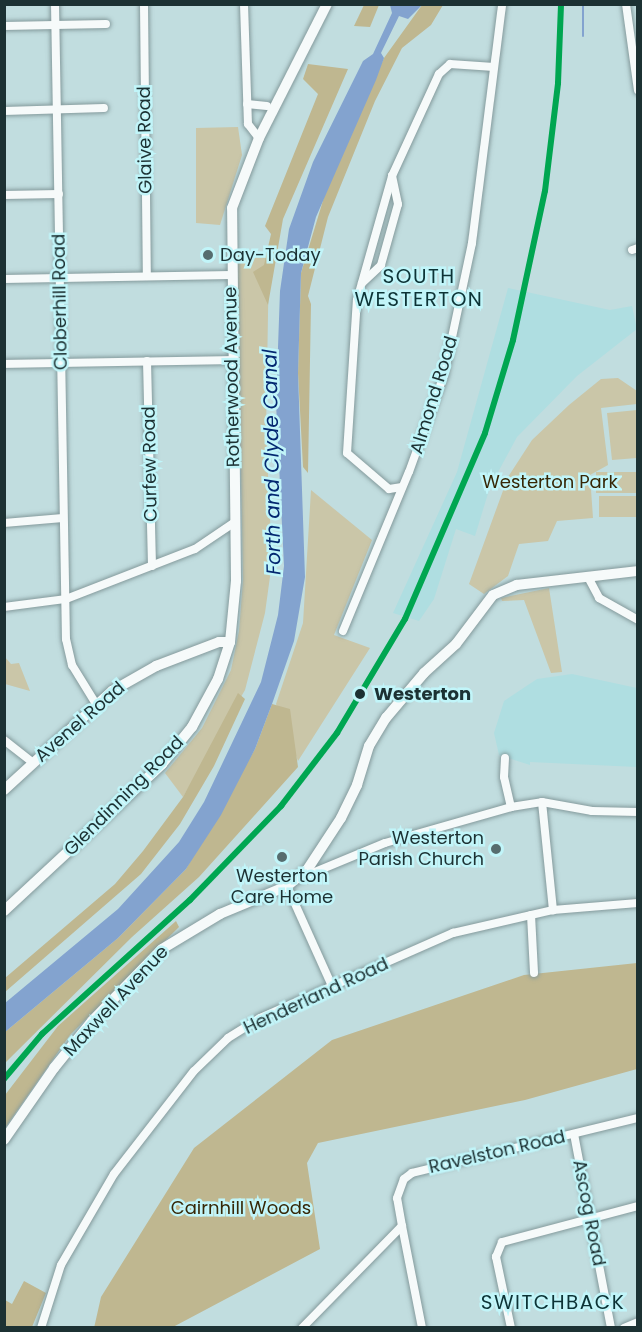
<!DOCTYPE html>
<html>
<head>
<meta charset="utf-8">
<style>
	body { margin:0 }
	#map { position:relative; width:642px; height:1332px; overflow:hidden; background:#c1dddf; font-family:Poppins,sans-serif }
	div>[style] { position:absolute }
	[style*='--x'] { left:calc(var(--x)*1px); top:calc(var(--y)*1px); width:calc(var(--w)*1px); rotate:calc(var(--a)*1deg) }
	.built>* { inset:0; background:#afdee1 }
	.green>* { inset:0; background:#cac6a8; transform-origin:0 0 }
	.forest>* { inset:0; background:#bfb790 }
	.water>* { inset:0; background:#83a3cf }
	.stream>* { height:2px; margin:-1px; padding:0 1px; transform-origin:1px; border-radius:1px; background:#83a3cf }
	.roads { filter:drop-shadow(0 0 2px #849a9c) drop-shadow(0 0 2px #849a9c) }
	.street>* { height:8px; margin:-4px; padding:0 4px; transform-origin:4px; border-radius:4px; background:#f6fafa }
	.secondary>* { height:10px; margin:-5px; padding:0 5px; transform-origin:5px; border-radius:5px; background:#f6fafa }
	.rail-1>* { height:6px; margin:-3px; padding:0 3px; transform-origin:3px; border-radius:3px; background:#00a651 }
	.dots>* { width:16px; height:16px; translate:-50% -50%; box-sizing:border-box; border:3px solid #c1f5f9; border-radius:50% }
	span { translate:-50% -50%; white-space:nowrap; text-align:center; line-height:1.15; -webkit-text-stroke:5px #c1f5f9; paint-order:stroke }
	.street-label { font-size:18px; color:#1c3133 }
	.poi-label { font-size:18px; color:#1c3133 }
	.left { translate:0 -50%; text-align:left }
	.right { translate:-100% -50%; text-align:right }
	.park-label { font-size:18px; color:#372706 }
	.stop-label { font-size:18px; color:#1c3133; font-weight:700 }
	.neighbourhood-label { font-size:20px; color:#0d3336; letter-spacing:1.5px }
	.water-label { font-size:20px; color:#032770; font-style:italic }
	.frame { position:absolute; inset:0; border:6px solid #1c3133; pointer-events:none }
</style>
</head>
<body>
<div id="map">
	<div class="built">
		<i style="clip-path:polygon(508px 288px,610px 310px,632px 306px,637px 329px,577px 376px,517px 437px,490px 487px,475px 536px,456px 529px,434px 599px,419px 621px,393px 613px,457px 472px)"></i>
		<i style="clip-path:polygon(572px 674px,637px 688px,637px 767px,530px 762px,530px 765px,499px 755px,494px 733px,504px 701px,537px 679px)"></i>
	</div>
	<div class="green">
		<i style="clip-path:polygon(238px 127px,242px 155px,220px 225px,196px 223px,196px 128px)"></i>
		<i style="clip-path:polygon(237px 254px,269px 256px,266px 432px,272px 562px,265px 613px,245px 690px,183px 797px,165px 773px,202px 728px,231px 670px,239px 631px,243px 580px)"></i>
		<i style="clip-path:polygon(618px 378px,637px 391px,637px 404px,601px 408px,608px 465px,590px 475px,593px 518px,557px 521px,548px 541px,519px 544px,508px 576px,484px 594px,469px 584px,508px 477px,532px 440px,569px 405px,601px 379px)"></i>
		<i style="clip-path:polygon(637px 410px,637px 458px,612px 460px,607px 413px)"></i>
		<i style="left:637px;top:472px;width:21px;height:41px;rotate:90deg"></i>
		<i style="clip-path:polygon(311px 490px,372px 540px,334px 635px,370px 648px,298px 761px,276px 704px,303px 623px)"></i>
		<i style="left:637px;top:496px;width:21px;height:38px;rotate:90deg"></i>
		<i style="clip-path:polygon(549px 588px,562px 672px,551px 673px,524px 600px,502px 601px,501px 598px)"></i>
		<i style="clip-path:polygon(4px 656px,11px 664px,19px 663px,30px 691px,5px 684px)"></i>
	</div>
	<div class="forest">
		<i style="clip-path:polygon(364px 5px,379px 5px,370px 27px,354px 26px)"></i>
		<i style="clip-path:polygon(422px 5px,443px 5px,431px 25px,402px 48px,375px 101px,328px 217px,308px 296px,311px 304px,308px 473px,303px 467px,298px 373px,301px 273px,328px 184px,384px 58px)"></i>
		<i style="clip-path:polygon(308px 64px,348px 69px,283px 219px,268px 305px,253px 272px,264px 265px,271px 234px,265px 226px,318px 94px,303px 79px)"></i>
		<i style="clip-path:polygon(238px 693px,245px 699px,214px 766px,180px 824px,141px 874px,5px 992px,5px 978px,115px 884px,143px 851px,183px 797px)"></i>
		<i style="clip-path:polygon(272px 704px,290px 709px,298px 767px,199px 877px,132px 937px,5px 1063px,5px 1032px,118px 938px,186px 869px,255px 749px)"></i>
		<i style="clip-path:polygon(176px 921px,179px 927px,70px 1035px,5px 1128px,5px 1095px,58px 1026px)"></i>
		<i style="clip-path:polygon(637px 963px,637px 1069px,525px 1100px,318px 1143px,307px 1163px,320px 1249px,173px 1327px,94px 1328px,101px 1297px,194px 1148px,332px 1040px,524px 975px)"></i>
		<i style="clip-path:polygon(24px 1281px,46px 1293px,32px 1327px,5px 1327px,5px 1300px,12px 1304px)"></i>
	</div>
	<div class="water">
		<i style="clip-path:polygon(390px 5px,422px 5px,408px 19px,399px 16px,381px 53px,384px 58px,376px 80px,316px 217px,301px 273px,298px 373px,305px 577px,294px 641px,272px 704px,255px 749px,221px 815px,186px 869px,118px 938px,5px 1032px,5px 1003px,118px 909px,179px 842px,204px 802px,261px 682px,278px 615px,284px 566px,276px 403px,280px 291px,289px 229px,313px 162px,363px 61px,373px 54px,392px 13px)"></i>
	</div>
	<div class="stream">
		<i style="--x:583;--y:4;--w:32;--a:90"></i>
	</div>
	<div class="roads">
		<div class="street">
			<i style="--x:55;--y:4;--w:635;--a:89.01"></i>
			<i style="--x:66;--y:639;--w:27;--a:77"></i>
			<i style="--x:72;--y:665;--w:46;--a:58.4"></i>
			<i style="--x:144;--y:4;--w:272;--a:89.4"></i>
			<i style="--x:244;--y:4;--w:120;--a:88.1"></i>
			<i style="--x:248;--y:124;--w:18;--a:52"></i>
			<i style="--x:626;--y:4;--w:87;--a:82.1"></i>
			<i style="--x:4;--y:26;--w:102;--a:-1.1"></i>
			<i style="--x:247;--y:104;--w:20;--a:6"></i>
			<i style="--x:4;--y:111;--w:100;--a:-1.7"></i>
			<i style="--x:4;--y:195;--w:55;--a:-1"></i>
			<i style="--x:632;--y:250;--w:6;--a:-18"></i>
			<i style="--x:4;--y:279;--w:227;--a:-1"></i>
			<i style="--x:362;--y:283;--w:26;--a:-43"></i>
			<i style="--x:381;--y:265;--w:63;--a:-74.4"></i>
			<i style="--x:398;--y:204;--w:29;--a:-102"></i>
			<i style="--x:147;--y:361;--w:205;--a:88.6"></i>
			<i style="--x:4;--y:364;--w:228;--a:-1"></i>
			<i style="--x:402;--y:487;--w:13;--a:171"></i>
			<i style="--x:389;--y:489;--w:55;--a:-139.4"></i>
			<i style="--x:347;--y:453;--w:153;--a:-86.3"></i>
			<i style="--x:357;--y:300;--w:129;--a:-74.2"></i>
			<i style="--x:392;--y:176;--w:112;--a:-65.3"></i>
			<i style="--x:439;--y:74;--w:15;--a:-42"></i>
			<i style="--x:450;--y:64;--w:44;--a:3.9"></i>
			<i style="--x:4;--y:523;--w:59;--a:-4.8"></i>
			<i style="--x:588;--y:577;--w:24;--a:62"></i>
			<i style="--x:599;--y:598;--w:45;--a:29.4"></i>
			<i style="--x:4;--y:607;--w:63;--a:-7.4"></i>
			<i style="--x:66;--y:599;--w:138;--a:-21.2"></i>
			<i style="--x:195;--y:549;--w:48;--a:-34"></i>
			<i style="--x:343;--y:631;--w:172;--a:-67.5"></i>
			<i style="--x:409;--y:472;--w:103;--a:-70.2"></i>
			<i style="--x:444;--y:375;--w:135;--a:-78"></i>
			<i style="--x:472;--y:243;--w:241;--a:-82.8"></i>
			<i style="--x:4;--y:740;--w:37;--a:38"></i>
			<i style="--x:505;--y:758;--w:19;--a:93"></i>
			<i style="--x:504;--y:777;--w:31;--a:77"></i>
			<i style="--x:542;--y:802;--w:109;--a:84.2"></i>
			<i style="--x:298;--y:879;--w:94;--a:-22.5"></i>
			<i style="--x:385;--y:843;--w:131;--a:-15.9"></i>
			<i style="--x:511;--y:807;--w:31;--a:-9"></i>
			<i style="--x:542;--y:802;--w:51;--a:10.2"></i>
			<i style="--x:592;--y:811;--w:46;--a:1.2"></i>
			<i style="--x:287;--y:886;--w:110;--a:65.8"></i>
			<i style="--x:531;--y:915;--w:58;--a:87"></i>
			<i style="--x:574;--y:1134;--w:197;--a:79.2"></i>
			<i style="--x:402;--y:1226;--w:104;--a:78.9"></i>
			<i style="--x:41;--y:1328;--w:66;--a:-72.4"></i>
			<i style="--x:61;--y:1265;--w:105;--a:-59.8"></i>
			<i style="--x:114;--y:1174;--w:130;--a:-52.2"></i>
			<i style="--x:194;--y:1071;--w:47;--a:-44.1"></i>
			<i style="--x:228;--y:1038;--w:38;--a:-32"></i>
			<i style="--x:260;--y:1018;--w:211;--a:-23.8"></i>
			<i style="--x:453;--y:933;--w:103;--a:-13"></i>
			<i style="--x:553;--y:910;--w:85;--a:-4.7"></i>
			<i style="--x:302;--y:1328;--w:143;--a:-45.6"></i>
			<i style="--x:402;--y:1226;--w:28;--a:-100"></i>
			<i style="--x:397;--y:1198;--w:20;--a:-70"></i>
			<i style="--x:404;--y:1179;--w:10;--a:-37"></i>
			<i style="--x:412;--y:1173;--w:233;--a:-13.7"></i>
			<i style="--x:511;--y:1328;--w:73;--a:-101.9"></i>
			<i style="--x:496;--y:1257;--w:16;--a:-68"></i>
			<i style="--x:502;--y:1242;--w:141;--a:-14.8"></i>
			<i style="--x:624;--y:1328;--w:15;--a:-23"></i>
		</div>
		<div class="secondary">
			<i style="--x:4;--y:790;--w:147;--a:-42.5"></i>
			<i style="--x:112;--y:691;--w:51;--a:-29.6"></i>
			<i style="--x:156;--y:666;--w:67;--a:-20.9"></i>
			<i style="--x:219;--y:642;--w:11;--a:0"></i>
			<i style="--x:4;--y:911;--w:216;--a:-42.9"></i>
			<i style="--x:162;--y:764;--w:48;--a:-51"></i>
			<i style="--x:192;--y:727;--w:55;--a:-61.6"></i>
			<i style="--x:218;--y:679;--w:39;--a:-72"></i>
			<i style="--x:230;--y:642;--w:61;--a:-84.4"></i>
			<i style="--x:236;--y:581;--w:373;--a:-90.6"></i>
			<i style="--x:232;--y:208;--w:75;--a:-68.9"></i>
			<i style="--x:259;--y:138;--w:150;--a:-63.1"></i>
			<i style="--x:4;--y:1140;--w:88;--a:-55.2"></i>
			<i style="--x:54;--y:1068;--w:60;--a:-51"></i>
			<i style="--x:92;--y:1021;--w:100;--a:-45.8"></i>
			<i style="--x:162;--y:949;--w:68;--a:-31.1"></i>
			<i style="--x:220;--y:914;--w:73;--a:-22.7"></i>
			<i style="--x:287;--y:886;--w:26;--a:-39"></i>
			<i style="--x:307;--y:870;--w:62;--a:-56.8"></i>
			<i style="--x:341;--y:818;--w:37;--a:-64"></i>
			<i style="--x:357;--y:785;--w:41;--a:-72.9"></i>
			<i style="--x:369;--y:746;--w:33;--a:-59"></i>
			<i style="--x:386;--y:718;--w:59;--a:-49.8"></i>
			<i style="--x:424;--y:673;--w:43;--a:-42.2"></i>
			<i style="--x:456;--y:644;--w:61;--a:-52.9"></i>
			<i style="--x:493;--y:595;--w:26;--a:-23"></i>
			<i style="--x:517;--y:585;--w:122;--a:-6.6"></i>
		</div>
	</div>
	<div class="rail-1">
		<i style="--x:4;--y:1079;--w:59;--a:-49.8"></i>
		<i style="--x:42;--y:1034;--w:200;--a:-42.2"></i>
		<i style="--x:190;--y:900;--w:131;--a:-45.9"></i>
		<i style="--x:281;--y:806;--w:92;--a:-52.5"></i>
		<i style="--x:337;--y:733;--w:133;--a:-59.2"></i>
		<i style="--x:405;--y:619;--w:202;--a:-66.7"></i>
		<i style="--x:485;--y:433;--w:97;--a:-73.2"></i>
		<i style="--x:513;--y:340;--w:152;--a:-77.9"></i>
		<i style="--x:545;--y:191;--w:109;--a:-83.1"></i>
		<i style="--x:558;--y:83;--w:79;--a:-87.8"></i>
	</div>
	<div class="dots">
		<i style="left:208px;top:255px;background:#566d6f"></i>
		<i style="left:360px;top:694px;background:#1c3133"></i>
		<i style="left:496px;top:849px;background:#566d6f"></i>
		<i style="left:282px;top:857px;background:#566d6f"></i>
	</div>
	<div class="street-label">
		<span style="left:145px;top:140px;rotate:-91deg">Glaive Road</span>
		<span style="left:60px;top:302px;rotate:-91deg">Cloberhill Road</span>
		<span style="left:232px;top:377px;rotate:-91deg">Rotherwood Avenue</span>
		<span style="left:434px;top:395px;rotate:-73deg">Almond Road</span>
		<span style="left:150px;top:464px;rotate:-91deg">Curfew Road</span>
		<span style="left:80px;top:722px;rotate:-41deg">Avenel Road</span>
		<span style="left:124px;top:796px;rotate:-45deg">Glendinning Road</span>
		<span style="left:316px;top:996px;rotate:-25deg">Henderland Road</span>
		<span style="left:116px;top:1001px;rotate:-47deg">Maxwell Avenue</span>
		<span style="left:497px;top:1152px;rotate:-13deg">Ravelston Road</span>
		<span style="left:589px;top:1213px;rotate:79deg">Ascog Road</span>
	</div>
	<div class="poi-label">
		<span class="left" style="left:220px;top:255px">Day-Today</span>
		<span class="right" style="left:484px;top:849px">Westerton<br>Parish Church</span>
		<span style="left:282px;top:887px">Westerton<br>Care Home</span>
	</div>
	<div class="park-label">
		<span style="left:550px;top:482px">Westerton Park</span>
		<span style="left:241px;top:1208px">Cairnhill Woods</span>
	</div>
	<div class="stop-label">
		<span class="left" style="left:374px;top:694px">Westerton</span>
	</div>
	<div class="neighbourhood-label">
		<span style="left:419px;top:288px">SOUTH<br>WESTERTON</span>
		<span style="left:553px;top:1302px">SWITCHBACK</span>
	</div>
	<div class="water-label">
		<span style="left:272px;top:462px;rotate:-91deg">Forth and Clyde Canal</span>
	</div>
	<div class="frame"></div>
</div>
</body>
</html>
